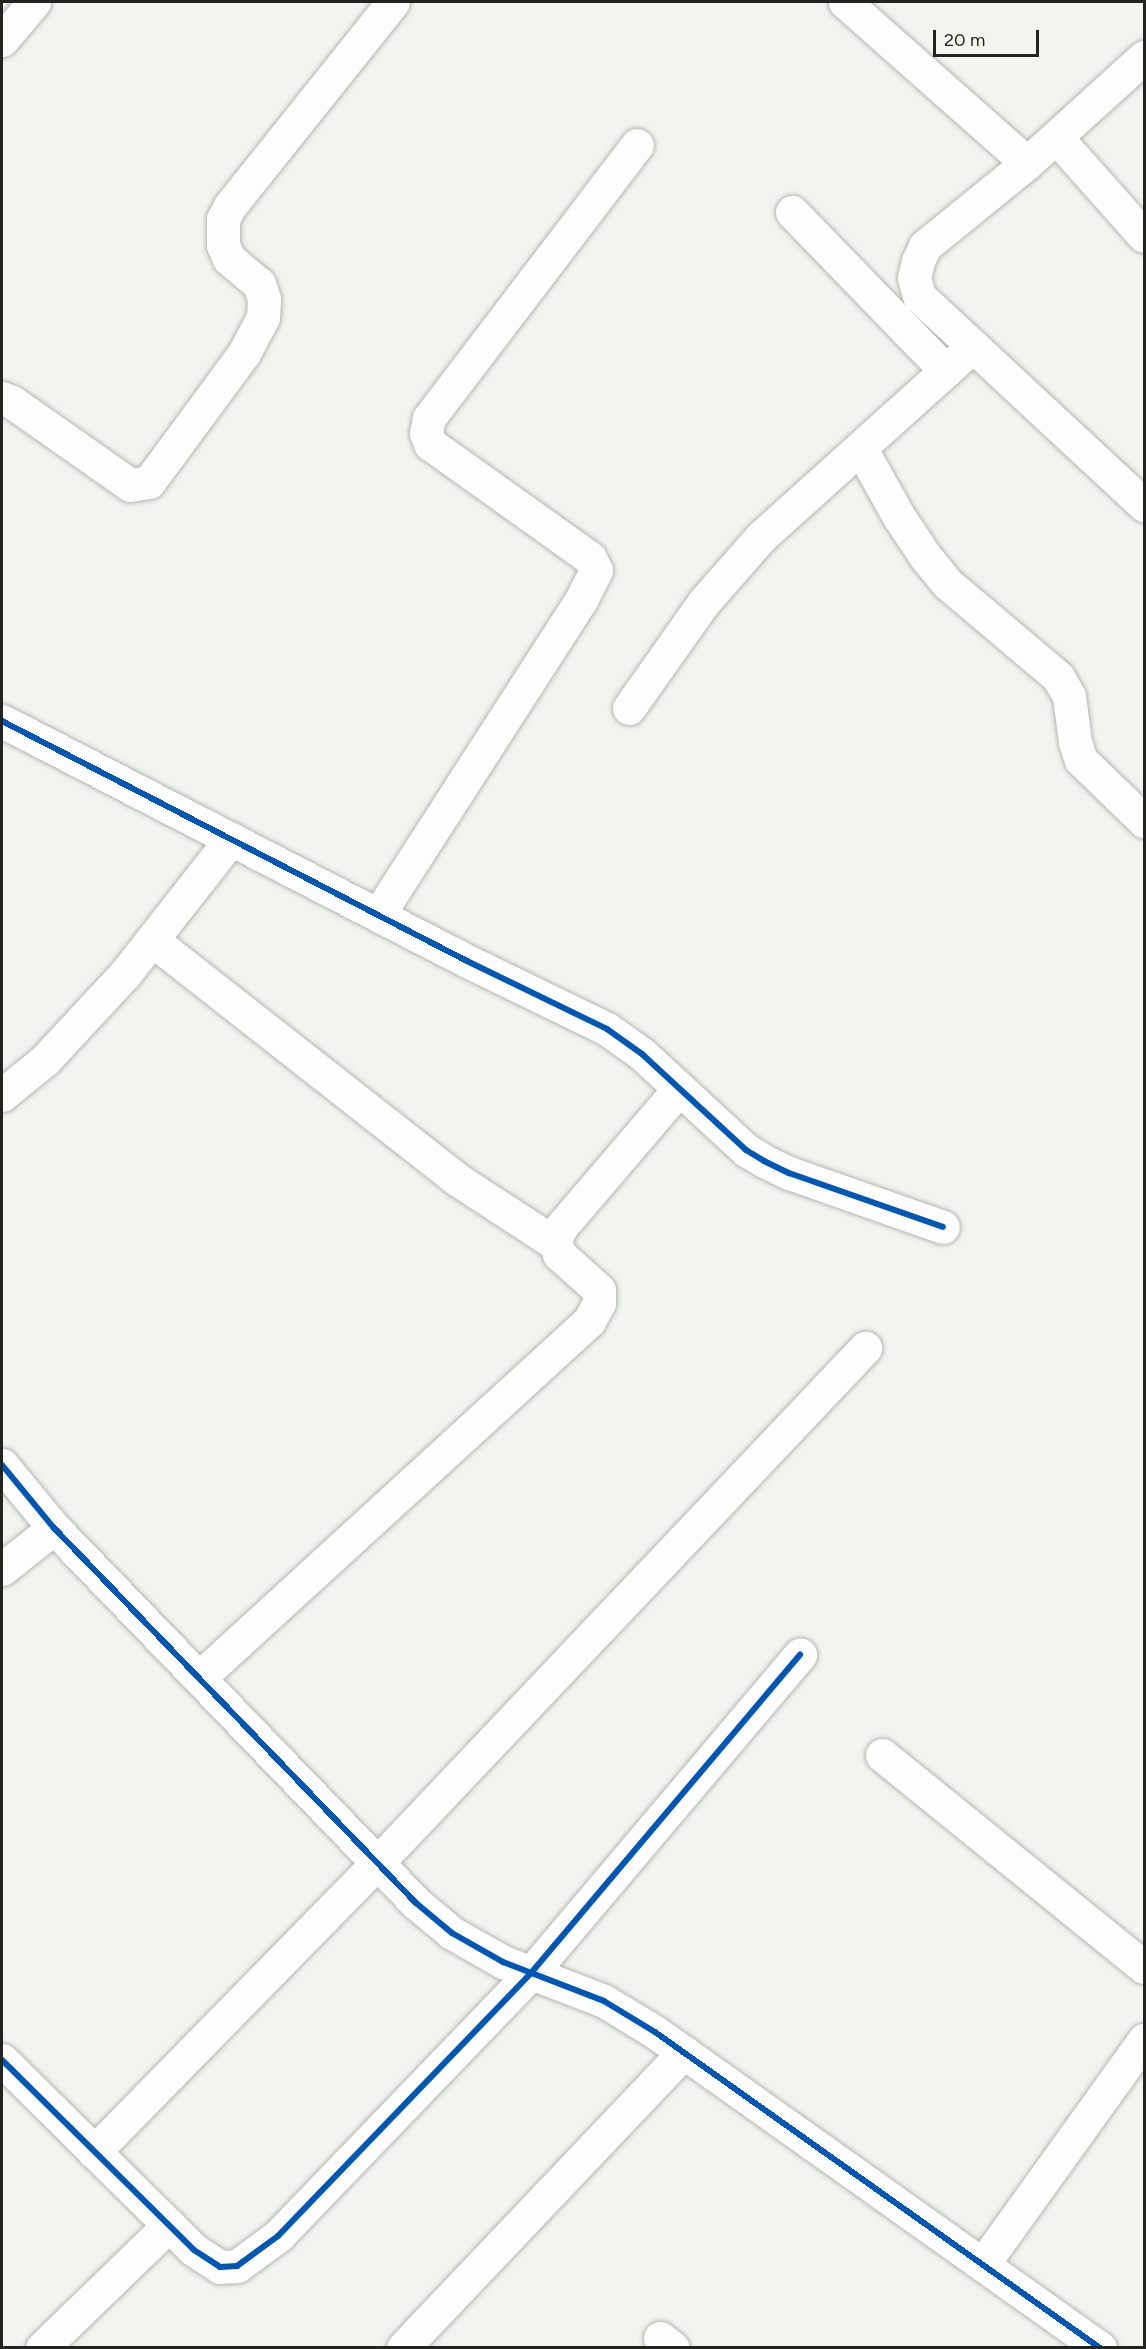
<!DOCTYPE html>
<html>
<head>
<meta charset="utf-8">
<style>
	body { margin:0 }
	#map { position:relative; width:1146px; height:2349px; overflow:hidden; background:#f2f4ef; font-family:Figtree,sans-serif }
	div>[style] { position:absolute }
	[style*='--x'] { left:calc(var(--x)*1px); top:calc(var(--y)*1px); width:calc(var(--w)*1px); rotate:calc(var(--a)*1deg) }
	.roads { filter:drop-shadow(0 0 2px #b5b7b2) drop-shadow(0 0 2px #b5b7b2) }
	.minor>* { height:33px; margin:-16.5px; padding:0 16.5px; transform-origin:16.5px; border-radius:16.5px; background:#fdfdfd }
	.cycleway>* { height:6px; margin:-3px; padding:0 3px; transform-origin:3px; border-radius:3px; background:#0057b8 }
	span { translate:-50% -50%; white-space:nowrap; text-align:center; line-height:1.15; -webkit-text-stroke:5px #f3f7ec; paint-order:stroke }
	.frame { position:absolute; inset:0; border:3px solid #222420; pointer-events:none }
	.scale { position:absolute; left:933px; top:30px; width:106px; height:27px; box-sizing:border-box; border:3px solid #222420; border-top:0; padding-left:8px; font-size:18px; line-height:21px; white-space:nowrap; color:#222420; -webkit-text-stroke:4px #f3f7ec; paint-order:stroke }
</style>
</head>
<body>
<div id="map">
	<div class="roads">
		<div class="minor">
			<i style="--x:845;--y:2;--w:243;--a:41.5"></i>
			<i style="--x:2;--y:40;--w:50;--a:-49.9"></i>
			<i style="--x:1144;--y:57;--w:158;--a:137.8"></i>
			<i style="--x:1027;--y:163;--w:132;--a:140.9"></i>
			<i style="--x:925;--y:246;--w:17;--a:115"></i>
			<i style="--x:918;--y:261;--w:17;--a:103"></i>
			<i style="--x:914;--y:278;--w:19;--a:74"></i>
			<i style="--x:919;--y:296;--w:307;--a:42.9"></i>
			<i style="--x:1056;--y:137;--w:132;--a:48.4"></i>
			<i style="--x:792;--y:212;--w:221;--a:45.9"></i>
			<i style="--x:2;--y:398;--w:11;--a:22"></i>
			<i style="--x:12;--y:402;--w:144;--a:35.1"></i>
			<i style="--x:130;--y:485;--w:19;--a:-9"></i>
			<i style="--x:149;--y:482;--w:160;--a:-53.6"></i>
			<i style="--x:244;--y:353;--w:40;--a:-62"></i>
			<i style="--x:263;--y:318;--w:19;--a:-87"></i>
			<i style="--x:264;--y:299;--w:16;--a:-108"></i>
			<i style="--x:259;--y:284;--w:39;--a:-140"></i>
			<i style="--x:229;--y:259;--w:15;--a:-113"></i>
			<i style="--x:223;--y:245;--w:26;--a:-90"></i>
			<i style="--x:223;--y:219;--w:15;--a:-62"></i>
			<i style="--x:230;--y:206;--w:261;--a:-51.4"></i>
			<i style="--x:861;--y:449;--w:78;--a:60.8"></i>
			<i style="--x:899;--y:517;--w:47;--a:56.3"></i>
			<i style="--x:925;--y:556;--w:36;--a:51"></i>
			<i style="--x:948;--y:584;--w:144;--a:40.2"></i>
			<i style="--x:1058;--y:677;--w:22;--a:60"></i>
			<i style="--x:1069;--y:696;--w:46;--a:82.6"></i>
			<i style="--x:1075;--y:742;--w:19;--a:72"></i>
			<i style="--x:1081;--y:760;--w:88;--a:44.1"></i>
			<i style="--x:629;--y:708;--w:128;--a:-54.8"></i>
			<i style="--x:703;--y:603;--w:88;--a:-48.7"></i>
			<i style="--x:761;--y:537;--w:285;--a:-42"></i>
			<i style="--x:2;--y:721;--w:523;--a:27.3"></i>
			<i style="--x:467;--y:961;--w:156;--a:25.9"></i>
			<i style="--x:607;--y:1029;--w:43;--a:35.5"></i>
			<i style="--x:642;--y:1054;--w:142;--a:42.7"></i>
			<i style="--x:746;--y:1150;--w:21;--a:31"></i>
			<i style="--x:764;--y:1161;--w:28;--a:26"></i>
			<i style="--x:789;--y:1173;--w:163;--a:19.3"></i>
			<i style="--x:378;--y:915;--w:377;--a:-57.2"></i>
			<i style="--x:582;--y:598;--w:31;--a:-63"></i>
			<i style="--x:596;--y:570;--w:13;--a:-117"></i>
			<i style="--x:590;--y:558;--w:196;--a:-144.5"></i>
			<i style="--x:430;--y:444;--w:12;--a:-110"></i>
			<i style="--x:426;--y:433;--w:15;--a:-79"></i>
			<i style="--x:429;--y:418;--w:343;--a:-52.7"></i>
			<i style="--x:152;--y:940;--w:389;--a:38.1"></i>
			<i style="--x:458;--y:1180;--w:117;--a:33.1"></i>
			<i style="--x:2;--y:1095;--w:55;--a:-39.1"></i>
			<i style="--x:45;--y:1060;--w:117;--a:-47.1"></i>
			<i style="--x:125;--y:974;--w:172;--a:-51.9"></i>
			<i style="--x:2;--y:1465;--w:82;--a:50.5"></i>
			<i style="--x:54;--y:1528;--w:521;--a:46.01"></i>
			<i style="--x:416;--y:1903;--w:47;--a:39.8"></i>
			<i style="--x:452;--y:1933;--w:59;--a:29.6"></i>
			<i style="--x:503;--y:1962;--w:108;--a:21.1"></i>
			<i style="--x:604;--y:2001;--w:60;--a:31.3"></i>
			<i style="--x:655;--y:2032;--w:546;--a:35.38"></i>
			<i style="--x:2;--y:1569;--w:66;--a:-38.3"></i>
			<i style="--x:199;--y:1678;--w:529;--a:-42.47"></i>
			<i style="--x:589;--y:1321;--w:21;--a:-61"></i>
			<i style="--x:599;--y:1303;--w:13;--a:-90"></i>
			<i style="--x:599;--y:1290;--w:54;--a:-138"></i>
			<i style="--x:559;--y:1254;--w:10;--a:-107"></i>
			<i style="--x:556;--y:1244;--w:9;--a:-84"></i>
			<i style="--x:557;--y:1235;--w:9;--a:-63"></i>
			<i style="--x:561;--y:1227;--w:182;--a:-49.5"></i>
			<i style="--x:882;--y:1755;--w:337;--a:39"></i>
			<i style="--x:2;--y:2060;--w:270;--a:44.7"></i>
			<i style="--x:194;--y:2250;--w:31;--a:33"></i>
			<i style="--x:220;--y:2267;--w:17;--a:-3"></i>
			<i style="--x:237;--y:2266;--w:51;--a:-36.2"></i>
			<i style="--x:278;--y:2236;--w:365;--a:-46.1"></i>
			<i style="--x:531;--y:1973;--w:417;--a:-49.8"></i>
			<i style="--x:94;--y:2152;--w:407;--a:-45.6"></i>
			<i style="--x:379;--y:1861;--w:707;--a:-46.55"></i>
			<i style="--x:983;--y:2264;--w:276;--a:-54.3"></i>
			<i style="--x:660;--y:2338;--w:16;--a:38"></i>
			<i style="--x:42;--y:2348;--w:177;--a:-44.1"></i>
			<i style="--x:403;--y:2348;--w:408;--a:-46.5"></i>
		</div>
	</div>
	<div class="cycleway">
		<i style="--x:2;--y:721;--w:523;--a:27.3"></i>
		<i style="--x:467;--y:961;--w:156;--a:25.9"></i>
		<i style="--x:607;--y:1029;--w:43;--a:35.5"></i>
		<i style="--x:642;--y:1054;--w:142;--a:42.7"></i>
		<i style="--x:746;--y:1150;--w:21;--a:31"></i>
		<i style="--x:764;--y:1161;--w:28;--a:26"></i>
		<i style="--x:789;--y:1173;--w:163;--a:19.3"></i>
		<i style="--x:2;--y:1465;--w:82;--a:50.5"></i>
		<i style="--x:54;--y:1528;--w:521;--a:46.01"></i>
		<i style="--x:416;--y:1903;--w:47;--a:39.8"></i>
		<i style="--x:452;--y:1933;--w:59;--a:29.6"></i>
		<i style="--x:503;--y:1962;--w:108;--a:21.1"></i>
		<i style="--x:604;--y:2001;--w:60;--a:31.3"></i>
		<i style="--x:655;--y:2032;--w:546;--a:35.38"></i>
		<i style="--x:2;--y:2060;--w:270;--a:44.7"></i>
		<i style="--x:194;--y:2250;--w:31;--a:33"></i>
		<i style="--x:220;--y:2267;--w:17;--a:-3"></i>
		<i style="--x:237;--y:2266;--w:51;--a:-36.2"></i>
		<i style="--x:278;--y:2236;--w:365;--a:-46.1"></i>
		<i style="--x:531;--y:1973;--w:417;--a:-49.8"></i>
	</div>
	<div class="frame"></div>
	<div class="scale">20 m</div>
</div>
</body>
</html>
